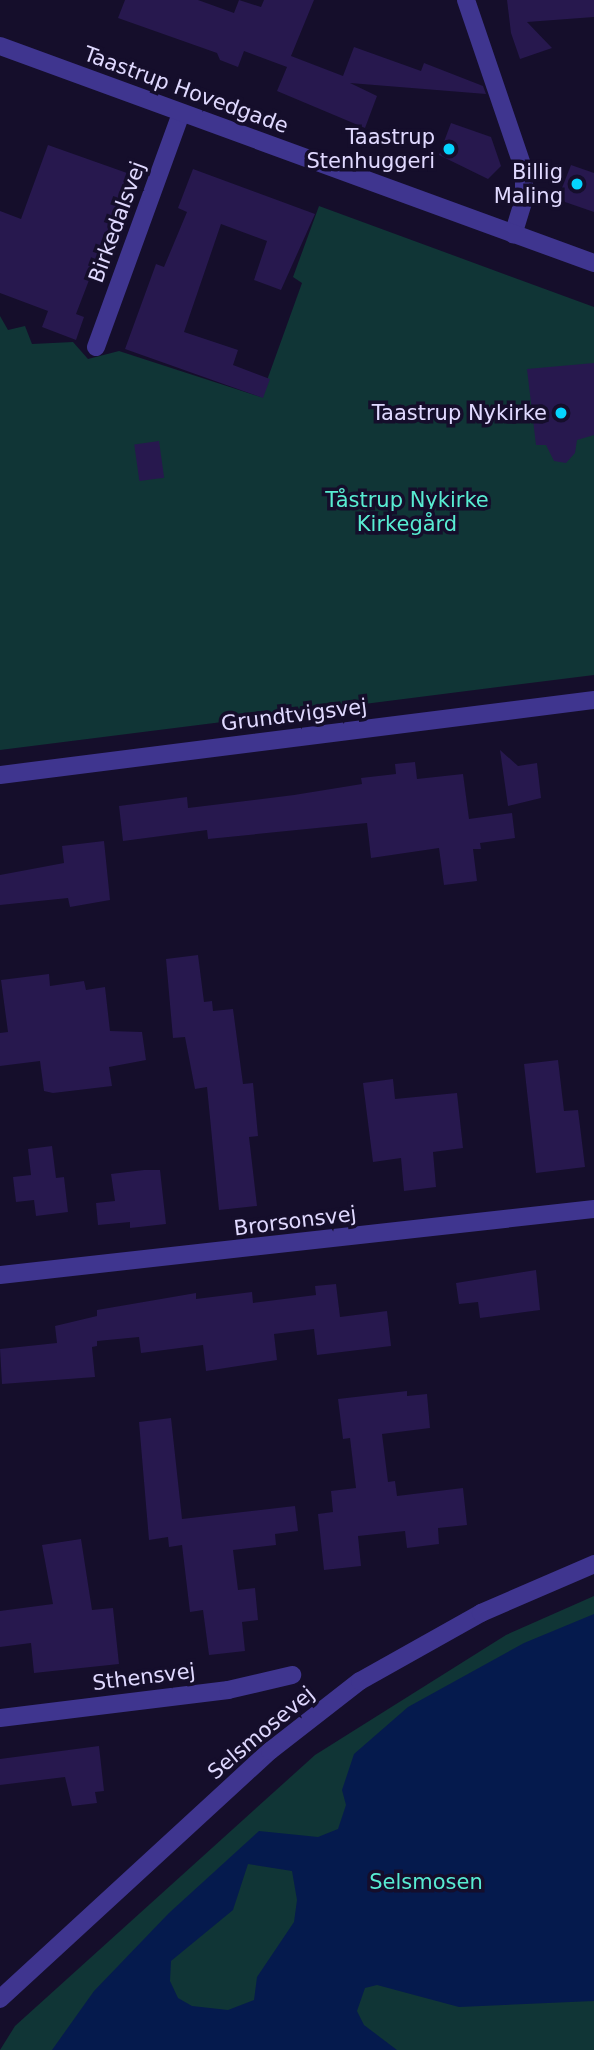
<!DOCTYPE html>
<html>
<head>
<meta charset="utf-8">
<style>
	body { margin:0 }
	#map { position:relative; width:594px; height:2050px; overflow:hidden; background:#150e2b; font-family:"DejaVu Sans",sans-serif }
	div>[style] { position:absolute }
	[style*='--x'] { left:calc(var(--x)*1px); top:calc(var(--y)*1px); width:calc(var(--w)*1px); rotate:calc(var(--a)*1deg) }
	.green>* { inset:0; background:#103536 }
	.water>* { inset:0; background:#051a4d }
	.building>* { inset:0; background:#27184e; transform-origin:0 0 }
	.minor>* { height:18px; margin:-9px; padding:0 9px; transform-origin:9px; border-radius:9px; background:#3f358f }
	.tertiary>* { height:18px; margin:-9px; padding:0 9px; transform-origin:9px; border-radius:9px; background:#3f358f }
	.dots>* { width:19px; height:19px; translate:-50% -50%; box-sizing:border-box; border:4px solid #150e2b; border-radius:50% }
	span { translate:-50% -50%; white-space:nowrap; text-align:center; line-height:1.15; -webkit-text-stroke:7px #150e2b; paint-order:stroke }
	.street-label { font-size:21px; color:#e0d9ff }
	.poi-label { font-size:21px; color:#e0d9ff }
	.right { translate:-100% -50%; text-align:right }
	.park-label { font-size:21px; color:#58ecd2 }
</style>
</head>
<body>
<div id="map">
	<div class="green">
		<i style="clip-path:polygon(319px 206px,594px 307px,594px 675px,0 750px,0 316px,8px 330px,25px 326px,32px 344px,73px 342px,88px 359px,119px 351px,261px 397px,302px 283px,293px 277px)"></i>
		<i style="clip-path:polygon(594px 1596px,594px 2050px,0 2050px,15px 2026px,315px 1755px,506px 1635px)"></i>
	</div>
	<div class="water">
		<i style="clip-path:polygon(evenodd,594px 1614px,594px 2001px,459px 2007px,377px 1985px,365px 1988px,357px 2011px,364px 2025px,397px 2050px,52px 2050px,94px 1991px,169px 1913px,259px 1831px,318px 1837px,338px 1829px,346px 1805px,342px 1790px,354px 1754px,408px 1707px,524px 1643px,594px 1614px,248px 1864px,292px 1871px,297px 1900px,294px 1922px,257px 1977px,254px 2000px,228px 2010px,192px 2006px,178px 1998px,170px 1981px,171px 1961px,233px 1910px,248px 1864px)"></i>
	</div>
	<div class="building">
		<i style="clip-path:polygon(125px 0,198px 0,234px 13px,239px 0,261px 7px,264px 0,314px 0,291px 56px,343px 76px,354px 47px,421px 71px,424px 63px,483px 86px,486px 94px,350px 83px,377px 96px,365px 128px,277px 91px,287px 67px,244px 51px,238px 67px,220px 60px,217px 53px,118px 18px)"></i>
		<i style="clip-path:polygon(507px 0,594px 0,594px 17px,527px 22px,552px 48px,520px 59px,511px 33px)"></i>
		<i style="clip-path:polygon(451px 123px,491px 137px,501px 166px,488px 179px,439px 155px)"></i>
		<i style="clip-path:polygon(48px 145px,127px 173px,102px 248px,109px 250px,98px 278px,91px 275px,76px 314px,84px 317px,76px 340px,42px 327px,48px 311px,0 293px,0 211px,21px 219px)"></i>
		<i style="clip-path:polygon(571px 165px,594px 173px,594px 212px,565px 202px,560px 193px)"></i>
		<i style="clip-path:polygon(193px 169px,315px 214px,281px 290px,254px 280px,267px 241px,221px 224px,184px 332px,238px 350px,233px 365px,270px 379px,263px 398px,125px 349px,156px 264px,164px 267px,187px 212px,178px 208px)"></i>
		<i style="clip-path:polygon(594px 363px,594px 435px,577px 440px,575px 453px,566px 463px,554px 461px,546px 445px,536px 445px,527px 369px)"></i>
		<i style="left:159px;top:441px;width:37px;height:25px;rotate:82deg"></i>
		<i style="clip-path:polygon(500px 750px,518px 766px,537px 763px,541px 798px,508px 806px)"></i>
		<i style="clip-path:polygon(415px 762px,417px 779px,463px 774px,469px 819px,512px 813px,515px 838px,480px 843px,481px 849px,473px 849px,477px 881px,444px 885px,439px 848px,371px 858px,367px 823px,208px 839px,207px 830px,123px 841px,119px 806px,187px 797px,188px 808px,294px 795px,362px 784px,361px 778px,396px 774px,395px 764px)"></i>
		<i style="clip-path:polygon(104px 841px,110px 900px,70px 907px,68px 898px,0 905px,0 875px,64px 863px,62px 846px)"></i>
		<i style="clip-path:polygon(198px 955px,204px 1002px,212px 1001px,213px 1011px,233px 1009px,243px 1084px,253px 1083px,258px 1136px,249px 1137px,257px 1206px,219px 1210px,207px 1087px,195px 1089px,185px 1037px,173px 1038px,166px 959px)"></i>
		<i style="clip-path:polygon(49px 974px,50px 986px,84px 981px,86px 990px,105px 987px,110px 1031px,142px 1032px,146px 1060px,109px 1067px,112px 1086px,53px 1093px,44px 1091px,40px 1061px,0 1066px,0 1033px,8px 1032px,1px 980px)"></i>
		<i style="clip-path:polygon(558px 1060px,564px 1111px,578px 1110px,585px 1167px,536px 1173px,524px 1064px)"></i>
		<i style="clip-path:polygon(393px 1079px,395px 1099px,457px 1093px,463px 1148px,433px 1152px,436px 1187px,404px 1191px,401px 1158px,373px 1162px,363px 1083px)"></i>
		<i style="clip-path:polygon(52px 1146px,56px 1178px,64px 1177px,68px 1212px,36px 1216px,34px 1200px,16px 1202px,13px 1177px,31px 1175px,28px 1149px)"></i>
		<i style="clip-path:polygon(144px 1170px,160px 1170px,166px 1224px,130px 1228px,130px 1222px,98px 1225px,96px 1203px,115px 1201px,111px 1174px)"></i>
		<i style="clip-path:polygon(536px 1270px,540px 1310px,480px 1318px,478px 1302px,459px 1304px,456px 1283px)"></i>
		<i style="clip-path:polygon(336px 1284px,340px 1317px,387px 1311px,391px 1346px,317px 1355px,314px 1329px,274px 1334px,277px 1360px,206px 1371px,203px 1345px,141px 1353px,139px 1337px,97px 1341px,97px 1346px,92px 1347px,95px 1377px,2px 1384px,0 1349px,57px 1343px,55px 1326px,97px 1316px,97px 1310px,196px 1293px,196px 1299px,252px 1292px,253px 1303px,316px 1295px,315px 1286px)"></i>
		<i style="clip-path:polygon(407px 1391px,407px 1396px,427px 1394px,430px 1428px,382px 1434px,388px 1482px,395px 1481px,397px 1496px,463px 1488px,467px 1525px,438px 1528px,439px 1544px,407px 1548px,405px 1531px,358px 1536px,361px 1566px,324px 1570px,318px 1514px,333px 1512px,331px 1491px,356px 1488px,350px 1438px,343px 1439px,338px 1399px)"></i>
		<i style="clip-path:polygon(171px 1418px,182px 1519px,295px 1506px,298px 1531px,275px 1534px,276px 1545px,233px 1550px,238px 1590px,255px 1588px,258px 1620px,242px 1622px,245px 1651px,209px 1655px,203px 1610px,190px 1612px,182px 1545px,169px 1547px,168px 1537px,149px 1540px,139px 1422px)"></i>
		<i style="clip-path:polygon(81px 1539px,92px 1610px,113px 1608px,119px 1664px,34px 1673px,31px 1643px,0 1647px,0 1611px,53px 1604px,42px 1545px)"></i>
		<i style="clip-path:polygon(99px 1746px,104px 1791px,95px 1792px,97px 1803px,72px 1806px,65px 1777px,0 1785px,0 1759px)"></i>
	</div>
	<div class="minor">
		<i style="--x:466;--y:0;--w:180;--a:71.2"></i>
		<i style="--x:524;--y:170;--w:29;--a:90"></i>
		<i style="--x:524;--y:199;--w:37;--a:107"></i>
		<i style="--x:96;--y:347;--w:249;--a:-70"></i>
		<i style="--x:0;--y:775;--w:599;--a:-7.2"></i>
		<i style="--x:0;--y:1275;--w:598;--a:-6.34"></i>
		<i style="--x:0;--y:1718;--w:230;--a:-7"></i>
		<i style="--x:228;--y:1690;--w:66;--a:-13.2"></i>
		<i style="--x:0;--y:1999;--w:367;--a:-42.6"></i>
		<i style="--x:270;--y:1751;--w:114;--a:-37.9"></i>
		<i style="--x:360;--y:1681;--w:139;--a:-29.3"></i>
		<i style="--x:481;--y:1613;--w:123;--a:-23.4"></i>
	</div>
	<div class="tertiary">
		<i style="--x:0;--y:46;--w:632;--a:20.07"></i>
	</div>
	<div class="dots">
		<i style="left:449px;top:149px;background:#05d4ff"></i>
		<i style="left:577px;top:184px;background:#05d4ff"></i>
		<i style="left:561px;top:413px;background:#05d4ff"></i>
	</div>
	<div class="street-label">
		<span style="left:186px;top:90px;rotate:20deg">Taastrup Hovedgade</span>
		<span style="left:117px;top:222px;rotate:-70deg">Birkedalsvej</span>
		<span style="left:294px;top:715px;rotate:-7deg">Grundtvigsvej</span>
		<span style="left:295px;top:1221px;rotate:-7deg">Brorsonsvej</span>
		<span style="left:144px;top:1677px;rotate:-7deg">Sthensvej</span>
		<span style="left:261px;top:1733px;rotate:-40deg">Selsmosevej</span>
	</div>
	<div class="poi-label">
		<span class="right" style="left:435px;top:149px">Taastrup<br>Stenhuggeri</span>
		<span class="right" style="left:563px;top:184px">Billig<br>Maling</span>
		<span class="right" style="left:547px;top:413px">Taastrup Nykirke</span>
	</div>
	<div class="park-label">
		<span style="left:407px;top:512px">Tåstrup Nykirke<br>Kirkegård</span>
		<span style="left:426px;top:1882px">Selsmosen</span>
	</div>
</div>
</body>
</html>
